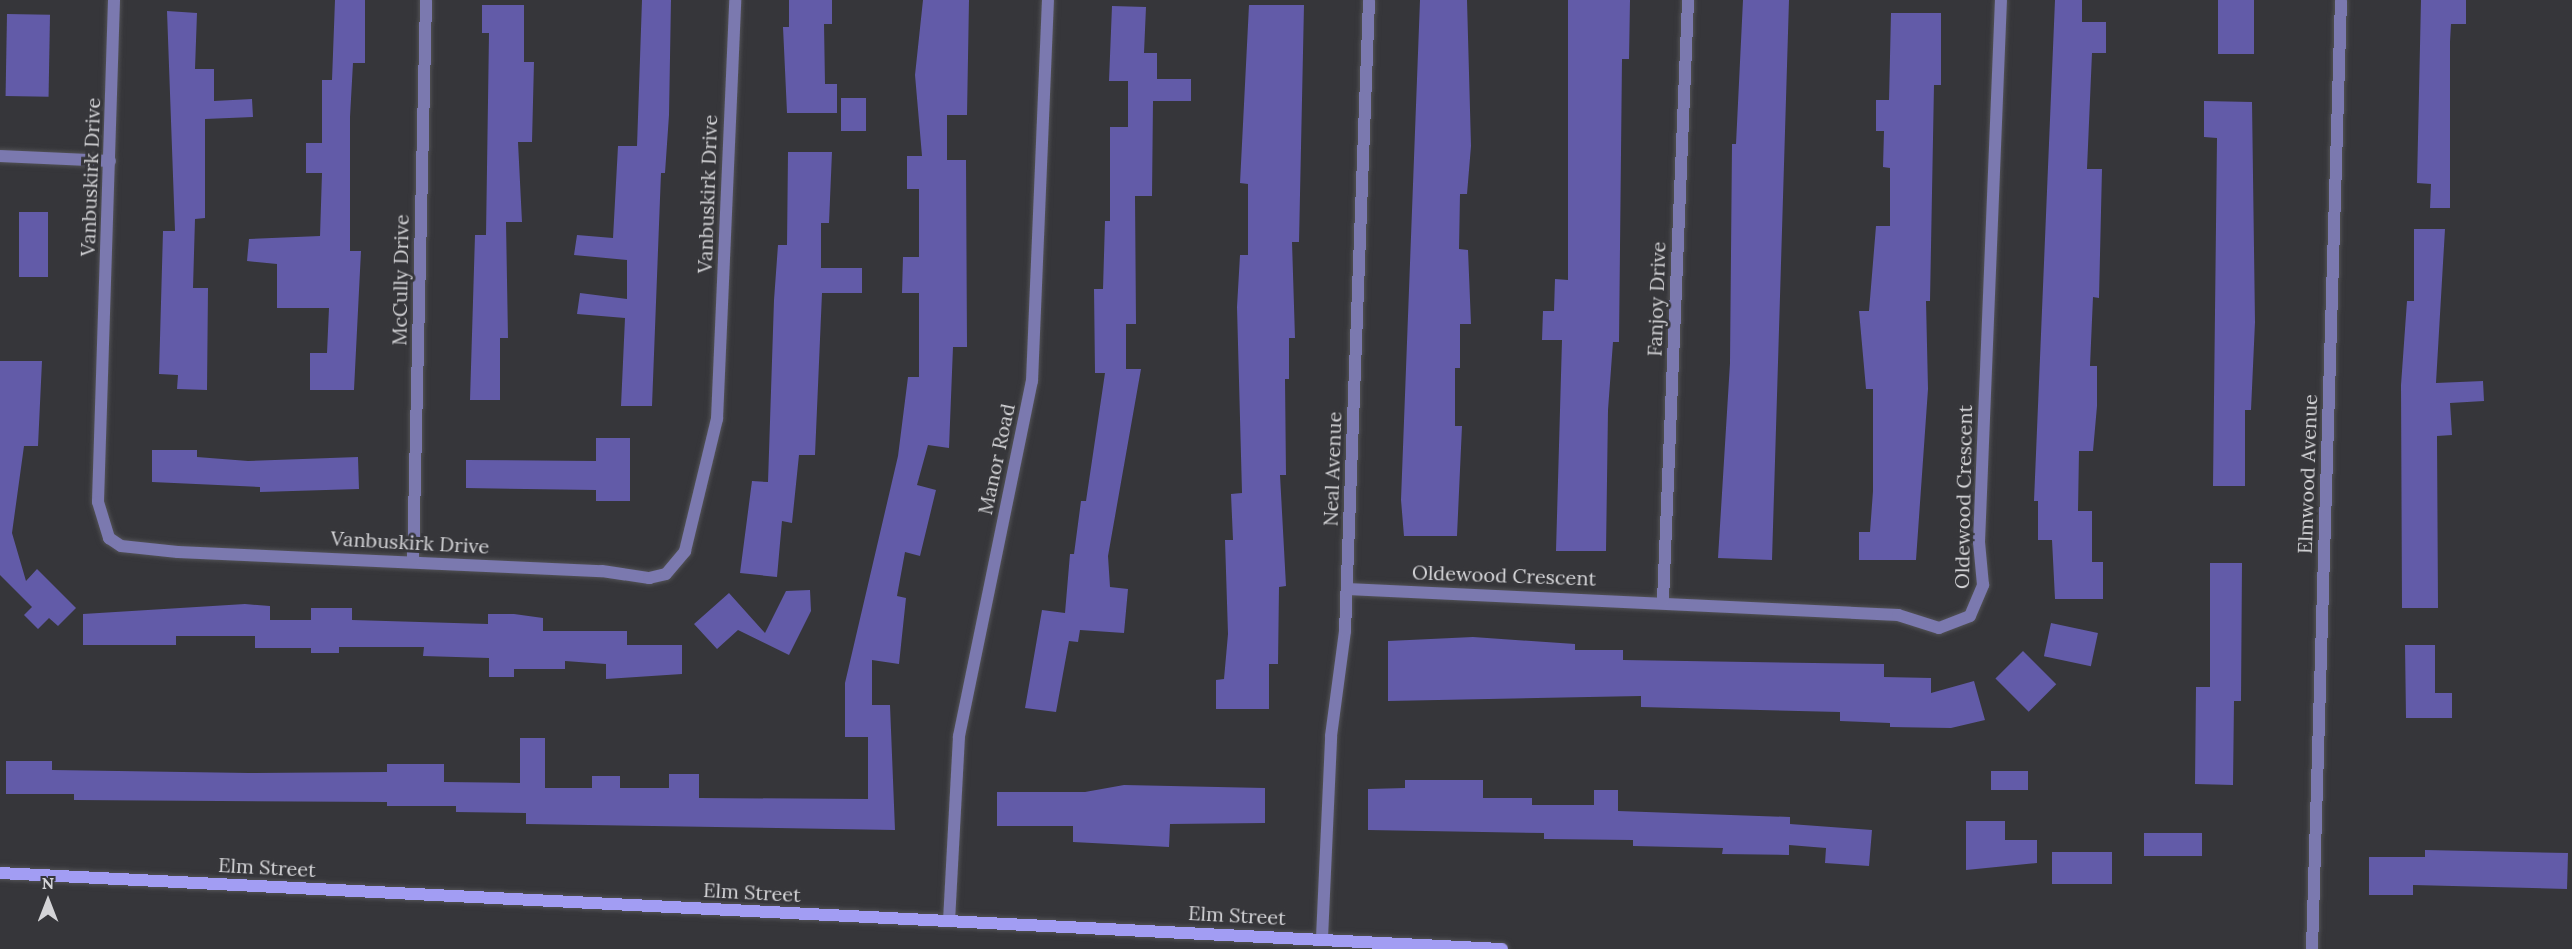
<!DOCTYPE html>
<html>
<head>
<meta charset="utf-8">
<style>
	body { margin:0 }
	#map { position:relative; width:2572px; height:949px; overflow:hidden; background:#36363a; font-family:Lora,serif }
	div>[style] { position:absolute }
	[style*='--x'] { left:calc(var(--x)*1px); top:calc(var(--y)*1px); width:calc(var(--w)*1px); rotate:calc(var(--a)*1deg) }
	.building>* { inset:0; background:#625ba8; transform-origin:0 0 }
	.roads { filter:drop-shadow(0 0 2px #525256) drop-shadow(0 0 2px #525256) }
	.minor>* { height:12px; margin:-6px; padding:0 6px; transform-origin:6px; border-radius:6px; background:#7b79af }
	.tertiary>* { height:12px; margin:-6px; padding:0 6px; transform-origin:6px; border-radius:6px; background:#7b79af }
	.secondary>* { height:12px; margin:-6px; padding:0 6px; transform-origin:6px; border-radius:6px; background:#a29df3 }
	span { translate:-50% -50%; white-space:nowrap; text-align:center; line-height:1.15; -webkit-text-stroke:6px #36363a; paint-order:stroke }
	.street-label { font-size:20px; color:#d4d4d7 }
	.north { position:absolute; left:18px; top:871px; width:60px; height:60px; -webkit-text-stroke:4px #36363a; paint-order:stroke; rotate:0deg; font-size:16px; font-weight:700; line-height:24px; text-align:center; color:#d4d4d7 }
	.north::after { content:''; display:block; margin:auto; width:21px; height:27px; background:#d4d4d7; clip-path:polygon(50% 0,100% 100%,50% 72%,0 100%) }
</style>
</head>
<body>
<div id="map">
	<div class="building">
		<i style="clip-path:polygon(335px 0,365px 0,365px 63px,353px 63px,350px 117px,350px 251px,361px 251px,354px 390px,310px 390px,310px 353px,327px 353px,329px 308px,277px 308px,277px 264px,247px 261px,249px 239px,320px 236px,322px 173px,306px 173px,306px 143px,322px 143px,322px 80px,332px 80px)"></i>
		<i style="clip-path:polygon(642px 0,671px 0,669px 115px,665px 173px,661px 173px,652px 406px,621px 406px,625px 318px,577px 314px,580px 293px,627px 299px,627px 260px,574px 255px,577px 235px,613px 238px,618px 146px,637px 146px)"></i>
		<i style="clip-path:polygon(789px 0,832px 0,832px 24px,824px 24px,825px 84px,837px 84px,837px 113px,787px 113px,783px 27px,789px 27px)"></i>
		<i style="clip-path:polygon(923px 0,969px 0,967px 115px,947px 115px,947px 160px,966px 160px,967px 347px,953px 347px,949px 448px,928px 445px,917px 485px,936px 490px,920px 556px,905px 552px,897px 596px,906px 598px,899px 664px,872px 660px,872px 705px,890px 705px,895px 830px,526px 824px,526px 813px,456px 812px,456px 806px,387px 806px,387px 802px,74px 800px,74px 794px,6px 794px,6px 761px,52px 761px,52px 770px,249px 773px,387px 772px,387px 764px,444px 764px,444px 782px,520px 783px,520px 738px,545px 738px,545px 788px,592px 788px,592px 776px,620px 776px,620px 788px,669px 788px,669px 774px,699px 774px,699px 798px,868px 799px,868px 737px,845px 737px,845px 683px,898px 456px,908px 377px,919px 377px,919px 293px,902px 293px,903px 257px,919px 257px,919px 189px,907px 189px,907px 156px,922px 156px,915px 75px)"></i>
		<i style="clip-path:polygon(1420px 0,1467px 0,1471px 146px,1467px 194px,1460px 194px,1459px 249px,1468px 250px,1471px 324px,1460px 324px,1460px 368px,1455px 368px,1455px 426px,1462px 426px,1457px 536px,1404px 536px,1401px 500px)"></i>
		<i style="clip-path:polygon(1568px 0,1630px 0,1629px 59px,1622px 59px,1619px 342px,1613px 342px,1608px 410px,1606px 551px,1556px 551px,1562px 340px,1542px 340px,1543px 311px,1554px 311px,1555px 279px,1568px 280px)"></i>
		<i style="clip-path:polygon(1743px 0,1789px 0,1772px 560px,1718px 558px,1730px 363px,1732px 144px,1736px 144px)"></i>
		<i style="clip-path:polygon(2055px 0,2082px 0,2082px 22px,2106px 22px,2106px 53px,2092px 53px,2087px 169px,2102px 169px,2099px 298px,2093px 297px,2090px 366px,2097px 366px,2097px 406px,2093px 451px,2079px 451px,2078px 511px,2092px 511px,2092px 562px,2103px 562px,2103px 599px,2055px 599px,2052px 540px,2038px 540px,2038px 501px,2034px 501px)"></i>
		<i style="left:2218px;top:0;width:36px;height:54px"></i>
		<i style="clip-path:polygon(2421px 0,2466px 0,2466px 24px,2451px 24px,2450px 42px,2450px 208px,2430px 208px,2431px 184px,2417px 183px)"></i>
		<i style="clip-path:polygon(482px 5px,524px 5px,524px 62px,534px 62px,532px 142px,518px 142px,522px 222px,506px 222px,508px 338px,500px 338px,500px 400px,470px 400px,475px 235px,486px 235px,489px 33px,482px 33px)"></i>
		<i style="clip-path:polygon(1249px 5px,1304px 5px,1299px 242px,1292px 242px,1295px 338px,1289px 338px,1289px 379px,1285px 379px,1286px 475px,1280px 475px,1286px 586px,1279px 587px,1278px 664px,1269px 664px,1269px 709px,1216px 709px,1216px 680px,1224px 679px,1228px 634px,1225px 540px,1233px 540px,1231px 494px,1242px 493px,1237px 307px,1240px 255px,1248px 255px,1248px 184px,1240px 183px)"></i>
		<i style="clip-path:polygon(1112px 6px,1146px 7px,1144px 53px,1157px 53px,1157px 79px,1191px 79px,1191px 101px,1153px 101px,1152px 196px,1135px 196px,1136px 324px,1126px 324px,1126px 369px,1141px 369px,1108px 556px,1110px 587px,1128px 589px,1124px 633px,1080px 630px,1078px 642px,1069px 641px,1056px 712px,1025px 708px,1042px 610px,1065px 613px,1070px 554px,1074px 554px,1081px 501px,1086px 501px,1105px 373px,1095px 373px,1094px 289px,1103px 289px,1105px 221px,1110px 221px,1110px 127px,1128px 127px,1128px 81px,1109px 81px)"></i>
		<i style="clip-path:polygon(167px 11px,197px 13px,195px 69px,214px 69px,214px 101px,252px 99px,253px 117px,205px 119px,205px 218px,195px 219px,193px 288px,208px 288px,207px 390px,177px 389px,178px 375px,159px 374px,163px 231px,175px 231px)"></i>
		<i style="clip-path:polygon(1891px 13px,1941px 13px,1941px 85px,1934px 85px,1930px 301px,1926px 301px,1928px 389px,1916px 560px,1859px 560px,1859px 532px,1870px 532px,1873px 491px,1873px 389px,1866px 389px,1859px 311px,1869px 311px,1876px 226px,1890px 226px,1890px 168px,1883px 167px,1884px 131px,1876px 131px,1876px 100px,1889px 100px)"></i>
		<i style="left:7px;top:14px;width:43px;height:82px;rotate:1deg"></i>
		<i style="left:841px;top:98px;width:25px;height:33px"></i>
		<i style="clip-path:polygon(2204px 101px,2252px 102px,2255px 322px,2251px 410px,2245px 410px,2245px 486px,2213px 486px,2217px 138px,2204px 137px)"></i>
		<i style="clip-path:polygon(788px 152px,832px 152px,829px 223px,821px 223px,821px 268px,862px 268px,862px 293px,822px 293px,815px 455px,799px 455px,792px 523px,782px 521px,777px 577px,740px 573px,752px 481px,768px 482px,774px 300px,778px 245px,787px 245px)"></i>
		<i style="left:19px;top:212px;width:29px;height:65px"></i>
		<i style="clip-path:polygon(2414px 229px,2445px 229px,2436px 383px,2483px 381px,2484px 401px,2450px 403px,2452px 435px,2437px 436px,2438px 608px,2402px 608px,2401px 385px,2407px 301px,2414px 301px)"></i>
		<i style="clip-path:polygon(0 361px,42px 361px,38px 446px,24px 446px,12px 533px,26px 581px,37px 569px,76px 608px,58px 626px,49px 618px,38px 629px,24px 615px,32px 607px,0 575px)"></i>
		<i style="clip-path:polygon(596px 438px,630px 438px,630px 501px,596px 501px,596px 490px,466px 488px,466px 460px,596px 461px)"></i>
		<i style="clip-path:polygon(152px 450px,197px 450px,197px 457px,248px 461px,358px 457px,359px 489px,260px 492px,260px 487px,152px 482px)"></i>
		<i style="clip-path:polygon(2210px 563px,2242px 563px,2241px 701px,2234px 701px,2233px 785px,2195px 784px,2196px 687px,2210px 687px)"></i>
		<i style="clip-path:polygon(810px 590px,811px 611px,789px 655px,738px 630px,717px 649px,694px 624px,729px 593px,765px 633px,786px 591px)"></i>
		<i style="clip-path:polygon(245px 604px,270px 606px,270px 620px,311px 620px,311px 608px,352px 608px,352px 620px,488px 624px,488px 614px,514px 614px,543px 618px,543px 631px,627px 631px,627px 645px,682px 645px,682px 674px,606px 679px,606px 664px,565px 661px,565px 669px,514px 669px,514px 677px,489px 677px,489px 658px,423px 656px,424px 647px,339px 647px,339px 653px,311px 653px,311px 648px,255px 648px,255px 636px,176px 636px,176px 645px,83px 645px,83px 614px)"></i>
		<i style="left:2051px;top:623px;width:48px;height:34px;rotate:12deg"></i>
		<i style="clip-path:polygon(1473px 637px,1575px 644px,1575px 650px,1623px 650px,1623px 660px,1884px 664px,1884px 677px,1931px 678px,1931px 693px,1974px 681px,1985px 720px,1951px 728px,1890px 727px,1890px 723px,1840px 721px,1840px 712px,1641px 707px,1641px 696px,1388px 701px,1388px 641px)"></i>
		<i style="clip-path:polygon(2405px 645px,2435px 645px,2435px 693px,2452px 693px,2452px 718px,2406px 718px)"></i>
		<i style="left:2023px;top:651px;width:47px;height:39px;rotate:45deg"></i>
		<i style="left:1991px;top:771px;width:37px;height:19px"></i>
		<i style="clip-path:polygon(1405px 780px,1483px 780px,1483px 798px,1532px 798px,1532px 805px,1594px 805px,1594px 790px,1618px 790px,1618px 811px,1790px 817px,1790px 824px,1872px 830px,1869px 866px,1825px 863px,1826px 848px,1789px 845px,1789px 855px,1722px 854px,1723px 848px,1633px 846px,1633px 840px,1544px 839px,1544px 833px,1368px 830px,1368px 789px,1405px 788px)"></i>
		<i style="clip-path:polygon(1124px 785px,1265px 788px,1265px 823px,1170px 824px,1169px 847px,1073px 842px,1073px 826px,997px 826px,997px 792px,1085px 792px)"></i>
		<i style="clip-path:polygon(1966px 821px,2005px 821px,2005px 840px,2037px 840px,2037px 863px,1966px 870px)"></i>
		<i style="left:2144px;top:833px;width:58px;height:23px"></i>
		<i style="clip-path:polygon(2425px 850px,2568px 853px,2567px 889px,2413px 885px,2413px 895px,2369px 895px,2369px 857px,2425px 857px)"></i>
		<i style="left:2052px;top:852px;width:60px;height:32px"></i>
	</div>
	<div class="roads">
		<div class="minor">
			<i style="--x:114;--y:0;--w:502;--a:91.83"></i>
			<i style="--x:98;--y:502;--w:38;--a:73"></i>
			<i style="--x:109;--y:538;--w:14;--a:34"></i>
			<i style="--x:121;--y:546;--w:57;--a:6"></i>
			<i style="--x:178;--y:552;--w:424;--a:2.6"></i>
			<i style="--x:602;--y:571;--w:48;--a:8.5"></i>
			<i style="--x:649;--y:578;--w:17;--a:-13"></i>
			<i style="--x:666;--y:574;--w:30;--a:-50"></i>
			<i style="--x:685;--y:551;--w:136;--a:-76.4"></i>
			<i style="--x:717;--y:419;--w:419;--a:-87.5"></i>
			<i style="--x:0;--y:156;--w:110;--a:2.6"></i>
			<i style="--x:413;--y:561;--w:561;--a:-88.67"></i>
			<i style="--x:1347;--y:589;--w:552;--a:2.7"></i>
			<i style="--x:1898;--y:615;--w:43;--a:17.6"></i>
			<i style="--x:1939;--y:628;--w:33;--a:-21"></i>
			<i style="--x:1970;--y:616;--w:34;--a:-67"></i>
			<i style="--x:1983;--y:585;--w:43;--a:-95.3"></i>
			<i style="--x:1979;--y:542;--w:542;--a:-87.68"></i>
			<i style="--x:1663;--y:600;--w:601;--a:-87.61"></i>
			<i style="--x:1322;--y:938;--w:202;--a:-87.4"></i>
			<i style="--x:1331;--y:736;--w:106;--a:-82.4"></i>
			<i style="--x:1345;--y:631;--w:631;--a:-87.82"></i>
			<i style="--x:2312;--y:949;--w:949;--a:-88.25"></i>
		</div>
		<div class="tertiary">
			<i style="--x:949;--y:921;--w:185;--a:-86.9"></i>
			<i style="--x:959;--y:736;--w:362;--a:-78.4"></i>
			<i style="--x:1032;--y:381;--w:381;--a:-87.6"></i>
		</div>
		<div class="secondary">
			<i style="--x:0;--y:873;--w:1504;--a:2.9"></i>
		</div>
	</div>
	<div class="street-label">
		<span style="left:90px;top:177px;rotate:-88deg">Vanbuskirk Drive</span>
		<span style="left:707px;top:194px;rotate:-88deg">Vanbuskirk Drive</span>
		<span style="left:400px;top:280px;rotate:-89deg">McCully Drive</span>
		<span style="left:1656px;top:299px;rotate:-88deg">Fanjoy Drive</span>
		<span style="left:996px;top:459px;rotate:-78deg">Manor Road</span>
		<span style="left:1332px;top:469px;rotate:-88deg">Neal Avenue</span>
		<span style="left:2307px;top:474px;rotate:-88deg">Elmwood Avenue</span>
		<span style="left:1963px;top:497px;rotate:-89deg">Oldewood Crescent</span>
		<span style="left:410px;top:542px;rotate:3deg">Vanbuskirk Drive</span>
		<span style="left:1504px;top:575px;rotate:2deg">Oldewood Crescent</span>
		<span style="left:267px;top:867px;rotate:3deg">Elm Street</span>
		<span style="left:752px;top:892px;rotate:3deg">Elm Street</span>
		<span style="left:1237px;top:915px;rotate:3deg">Elm Street</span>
	</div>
	<div class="north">N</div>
</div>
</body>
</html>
